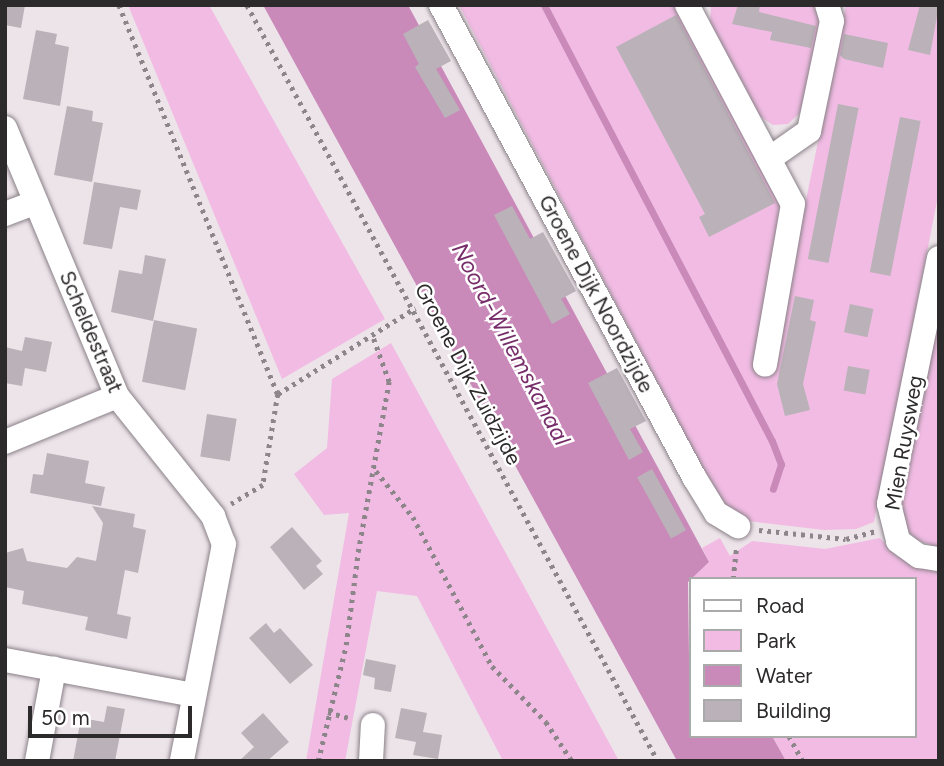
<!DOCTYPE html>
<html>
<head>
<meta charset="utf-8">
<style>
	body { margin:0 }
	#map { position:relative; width:944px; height:766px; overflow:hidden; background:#ede4ea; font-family:Figtree,sans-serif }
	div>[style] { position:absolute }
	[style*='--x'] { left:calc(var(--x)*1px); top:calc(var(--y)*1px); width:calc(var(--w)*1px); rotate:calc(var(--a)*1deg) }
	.green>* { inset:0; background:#f1bbe3 }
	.water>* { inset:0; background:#c98aba }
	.stream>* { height:7px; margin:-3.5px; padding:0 3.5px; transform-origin:3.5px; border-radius:3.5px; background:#c98aba }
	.building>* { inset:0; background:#bab2b8; transform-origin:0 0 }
	.path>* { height:4.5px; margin-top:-2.25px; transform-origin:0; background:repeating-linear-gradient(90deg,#8c868a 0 3.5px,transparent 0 8.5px) }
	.roads { filter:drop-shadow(0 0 2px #898187) drop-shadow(0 0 2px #898187) }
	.minor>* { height:24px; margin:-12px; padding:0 12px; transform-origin:12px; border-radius:12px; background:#fff }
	span { translate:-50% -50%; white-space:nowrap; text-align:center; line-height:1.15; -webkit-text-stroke:5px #fff; paint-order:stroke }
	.street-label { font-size:21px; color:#2d2a2c }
	.water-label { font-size:23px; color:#772d69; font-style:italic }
	.frame { position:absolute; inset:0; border:7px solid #2d2a2c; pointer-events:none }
	.legend { position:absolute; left:689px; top:577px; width:228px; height:161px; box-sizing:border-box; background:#fff; border:2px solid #abaaab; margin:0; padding:9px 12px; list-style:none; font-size:21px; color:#2d2a2c }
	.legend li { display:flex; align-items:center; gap:14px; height:35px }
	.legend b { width:35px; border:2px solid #abaaab }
	.scale { position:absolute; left:28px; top:706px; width:164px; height:32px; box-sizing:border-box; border:4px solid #2d2a2c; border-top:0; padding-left:9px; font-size:21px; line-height:24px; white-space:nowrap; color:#2d2a2c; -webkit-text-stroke:5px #fff; paint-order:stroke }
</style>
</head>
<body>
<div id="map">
	<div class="green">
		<i style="clip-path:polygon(128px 5px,209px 5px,385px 319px,282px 379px)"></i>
		<i style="clip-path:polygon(459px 5px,675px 5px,783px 207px,771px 371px,846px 5px,939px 5px,939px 191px,874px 522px,856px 529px,824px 530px,748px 521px,723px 507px)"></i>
		<i style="clip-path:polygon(711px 5px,813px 5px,822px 24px,801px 112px,788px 124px,773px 125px,757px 114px,710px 23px)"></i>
		<i style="clip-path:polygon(939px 305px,939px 548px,917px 540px,908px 531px,898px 506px)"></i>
		<i style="clip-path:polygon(391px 343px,567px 665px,619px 761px,503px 761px,417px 596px,377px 591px,345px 761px,306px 761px,349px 513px,324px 515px,294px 474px,327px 448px,332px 379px)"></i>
		<i style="clip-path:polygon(720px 538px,730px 556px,752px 541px,825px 549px,880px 538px,896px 556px,939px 573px,939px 761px,786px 761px,772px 736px,914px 736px,914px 579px,691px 579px,709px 562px,702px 548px)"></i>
	</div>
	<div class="water">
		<i style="clip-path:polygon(263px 5px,408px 5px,709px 562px,688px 582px,690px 736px,772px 736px,786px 761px,677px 761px)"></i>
	</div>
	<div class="stream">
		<i style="--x:544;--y:5;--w:492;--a:62.4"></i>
		<i style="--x:772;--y:441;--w:25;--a:69"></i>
		<i style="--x:781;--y:464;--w:26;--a:108"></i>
	</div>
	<div class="building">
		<i style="clip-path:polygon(5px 5px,25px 5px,21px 28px,5px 25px)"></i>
		<i style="clip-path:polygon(738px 5px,760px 5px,759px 12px,816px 26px,811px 48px,770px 40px,772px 32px,732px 24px)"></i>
		<i style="clip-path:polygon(920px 5px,939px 5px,930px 55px,908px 50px)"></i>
		<i style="clip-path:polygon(676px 15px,775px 203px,709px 237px,699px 217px,705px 214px,616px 47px)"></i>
		<i style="clip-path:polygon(428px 20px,451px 61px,436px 69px,460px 110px,445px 118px,415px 67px,419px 64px,403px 34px)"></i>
		<i style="clip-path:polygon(36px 30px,57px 34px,55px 44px,69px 47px,60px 106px,23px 99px)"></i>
		<i style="clip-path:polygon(844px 34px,888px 43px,883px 68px,844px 59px,840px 55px)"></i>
		<i style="left:838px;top:104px;width:21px;height:158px;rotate:11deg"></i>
		<i style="clip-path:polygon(67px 106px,93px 111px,92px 121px,103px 123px,92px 182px,54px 175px)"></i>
		<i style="left:900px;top:117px;width:21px;height:158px;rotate:11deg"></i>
		<i style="clip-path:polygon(94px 182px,141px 190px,137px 210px,120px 207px,112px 249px,83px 244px)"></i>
		<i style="clip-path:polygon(512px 206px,530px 239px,543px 232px,576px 291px,561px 299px,570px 314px,552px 324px,494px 215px)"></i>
		<i style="clip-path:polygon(145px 255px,166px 259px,153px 321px,111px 312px,119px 270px,142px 274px)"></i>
		<i style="clip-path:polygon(795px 296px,814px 300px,810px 320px,816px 322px,803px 384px,810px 410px,785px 416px,777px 384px)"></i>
		<i style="left:850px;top:304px;width:24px;height:29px;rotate:12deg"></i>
		<i style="left:154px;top:320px;width:44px;height:63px;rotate:11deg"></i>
		<i style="clip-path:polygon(25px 337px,52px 342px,46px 372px,25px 368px,22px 386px,5px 383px,5px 347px,22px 351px)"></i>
		<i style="left:848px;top:366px;width:22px;height:25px;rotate:10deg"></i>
		<i style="clip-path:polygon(617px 368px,646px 421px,630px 429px,643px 452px,629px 460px,588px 383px)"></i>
		<i style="left:207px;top:414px;width:30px;height:43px;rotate:9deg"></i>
		<i style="clip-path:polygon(47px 453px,89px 461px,85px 483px,105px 487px,101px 506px,30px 493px,33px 474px,43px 475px)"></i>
		<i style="left:652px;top:469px;width:70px;height:17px;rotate:61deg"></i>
		<i style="clip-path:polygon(92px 506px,135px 514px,133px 527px,146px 530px,138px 573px,125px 570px,117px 614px,131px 617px,127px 639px,85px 630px,88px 617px,22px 604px,24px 591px,5px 587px,5px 553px,23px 548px,27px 561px,67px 568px,77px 557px,96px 561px,103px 523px)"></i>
		<i style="clip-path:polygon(292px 527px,322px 561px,316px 566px,323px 574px,304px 590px,270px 547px)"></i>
		<i style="clip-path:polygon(266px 623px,274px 633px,280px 628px,313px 665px,290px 684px,249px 638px)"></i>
		<i style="clip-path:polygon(366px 659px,396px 665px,391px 692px,374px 689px,375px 678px,363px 675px)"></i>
		<i style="clip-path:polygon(107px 706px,125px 709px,115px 761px,73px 761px,81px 718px,104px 722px)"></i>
		<i style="clip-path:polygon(401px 708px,427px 713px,423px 732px,442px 735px,438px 759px,413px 755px,416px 742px,395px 738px)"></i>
		<i style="clip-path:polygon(263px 713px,289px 742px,267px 761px,239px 761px,254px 747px,241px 733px)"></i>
	</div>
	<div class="path">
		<i style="--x:119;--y:5;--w:420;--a:67.8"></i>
		<i style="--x:278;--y:394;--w:92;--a:99.4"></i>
		<i style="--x:263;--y:485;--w:37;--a:149"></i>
		<i style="--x:247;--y:5;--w:860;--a:61.47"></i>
		<i style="--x:278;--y:394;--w:162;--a:-32.1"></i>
		<i style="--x:376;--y:471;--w:59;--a:51.2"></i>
		<i style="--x:413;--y:517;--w:169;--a:62.1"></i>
		<i style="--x:492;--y:666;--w:78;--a:46"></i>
		<i style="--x:546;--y:722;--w:47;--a:56.3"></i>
		<i style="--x:759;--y:530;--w:87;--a:5.9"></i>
		<i style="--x:846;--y:539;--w:30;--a:-15"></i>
		<i style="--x:733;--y:579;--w:31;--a:-84"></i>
		<i style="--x:328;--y:712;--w:25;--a:16"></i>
		<i style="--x:789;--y:736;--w:29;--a:61"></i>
		<i style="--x:318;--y:761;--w:119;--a:-76.4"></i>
		<i style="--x:346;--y:645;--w:94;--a:-82.6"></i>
		<i style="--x:358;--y:552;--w:173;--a:-79.7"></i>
		<i style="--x:389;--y:382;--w:50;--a:-109.9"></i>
	</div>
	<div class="roads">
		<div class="minor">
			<i style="--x:441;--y:5;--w:536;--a:61.81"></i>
			<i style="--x:694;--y:477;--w:42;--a:58.6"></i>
			<i style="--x:716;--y:513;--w:26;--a:31"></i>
			<i style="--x:687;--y:5;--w:225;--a:62"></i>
			<i style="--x:793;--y:204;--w:163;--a:99.9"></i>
			<i style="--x:5;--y:128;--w:290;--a:67.3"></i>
			<i style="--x:117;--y:396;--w:154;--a:51.3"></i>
			<i style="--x:213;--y:516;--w:30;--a:69"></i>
			<i style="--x:224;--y:544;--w:221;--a:101"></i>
			<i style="--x:769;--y:159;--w:49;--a:-35"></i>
			<i style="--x:809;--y:131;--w:112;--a:-78.2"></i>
			<i style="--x:832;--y:21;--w:17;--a:-107"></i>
			<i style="--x:5;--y:214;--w:33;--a:-21"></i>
			<i style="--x:939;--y:258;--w:251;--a:101.5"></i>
			<i style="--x:889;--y:504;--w:38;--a:76"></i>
			<i style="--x:898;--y:541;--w:26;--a:36"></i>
			<i style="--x:919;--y:556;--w:20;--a:9"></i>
			<i style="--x:5;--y:442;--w:121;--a:-22.3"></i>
			<i style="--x:5;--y:660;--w:192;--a:10.5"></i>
			<i style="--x:37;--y:761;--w:94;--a:-79.5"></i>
			<i style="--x:371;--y:761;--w:36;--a:-87"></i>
		</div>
	</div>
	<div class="street-label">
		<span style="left:596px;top:294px;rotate:62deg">Groene Dijk Noordzijde</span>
		<span style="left:91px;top:332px;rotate:67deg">Scheldestraat</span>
		<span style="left:468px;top:374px;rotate:62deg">Groene Dijk Zuidzijde</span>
		<span style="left:904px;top:443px;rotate:-80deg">Mien Ruysweg</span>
	</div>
	<div class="water-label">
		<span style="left:511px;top:344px;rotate:62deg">Noord-Willemskanaal</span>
	</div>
	<div class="frame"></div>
	<ul class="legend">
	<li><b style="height:9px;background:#fff"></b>Road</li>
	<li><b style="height:19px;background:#f1bbe3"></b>Park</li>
	<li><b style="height:19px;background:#c98aba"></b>Water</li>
	<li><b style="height:19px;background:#bab2b8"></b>Building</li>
	</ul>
	<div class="scale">50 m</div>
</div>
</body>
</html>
